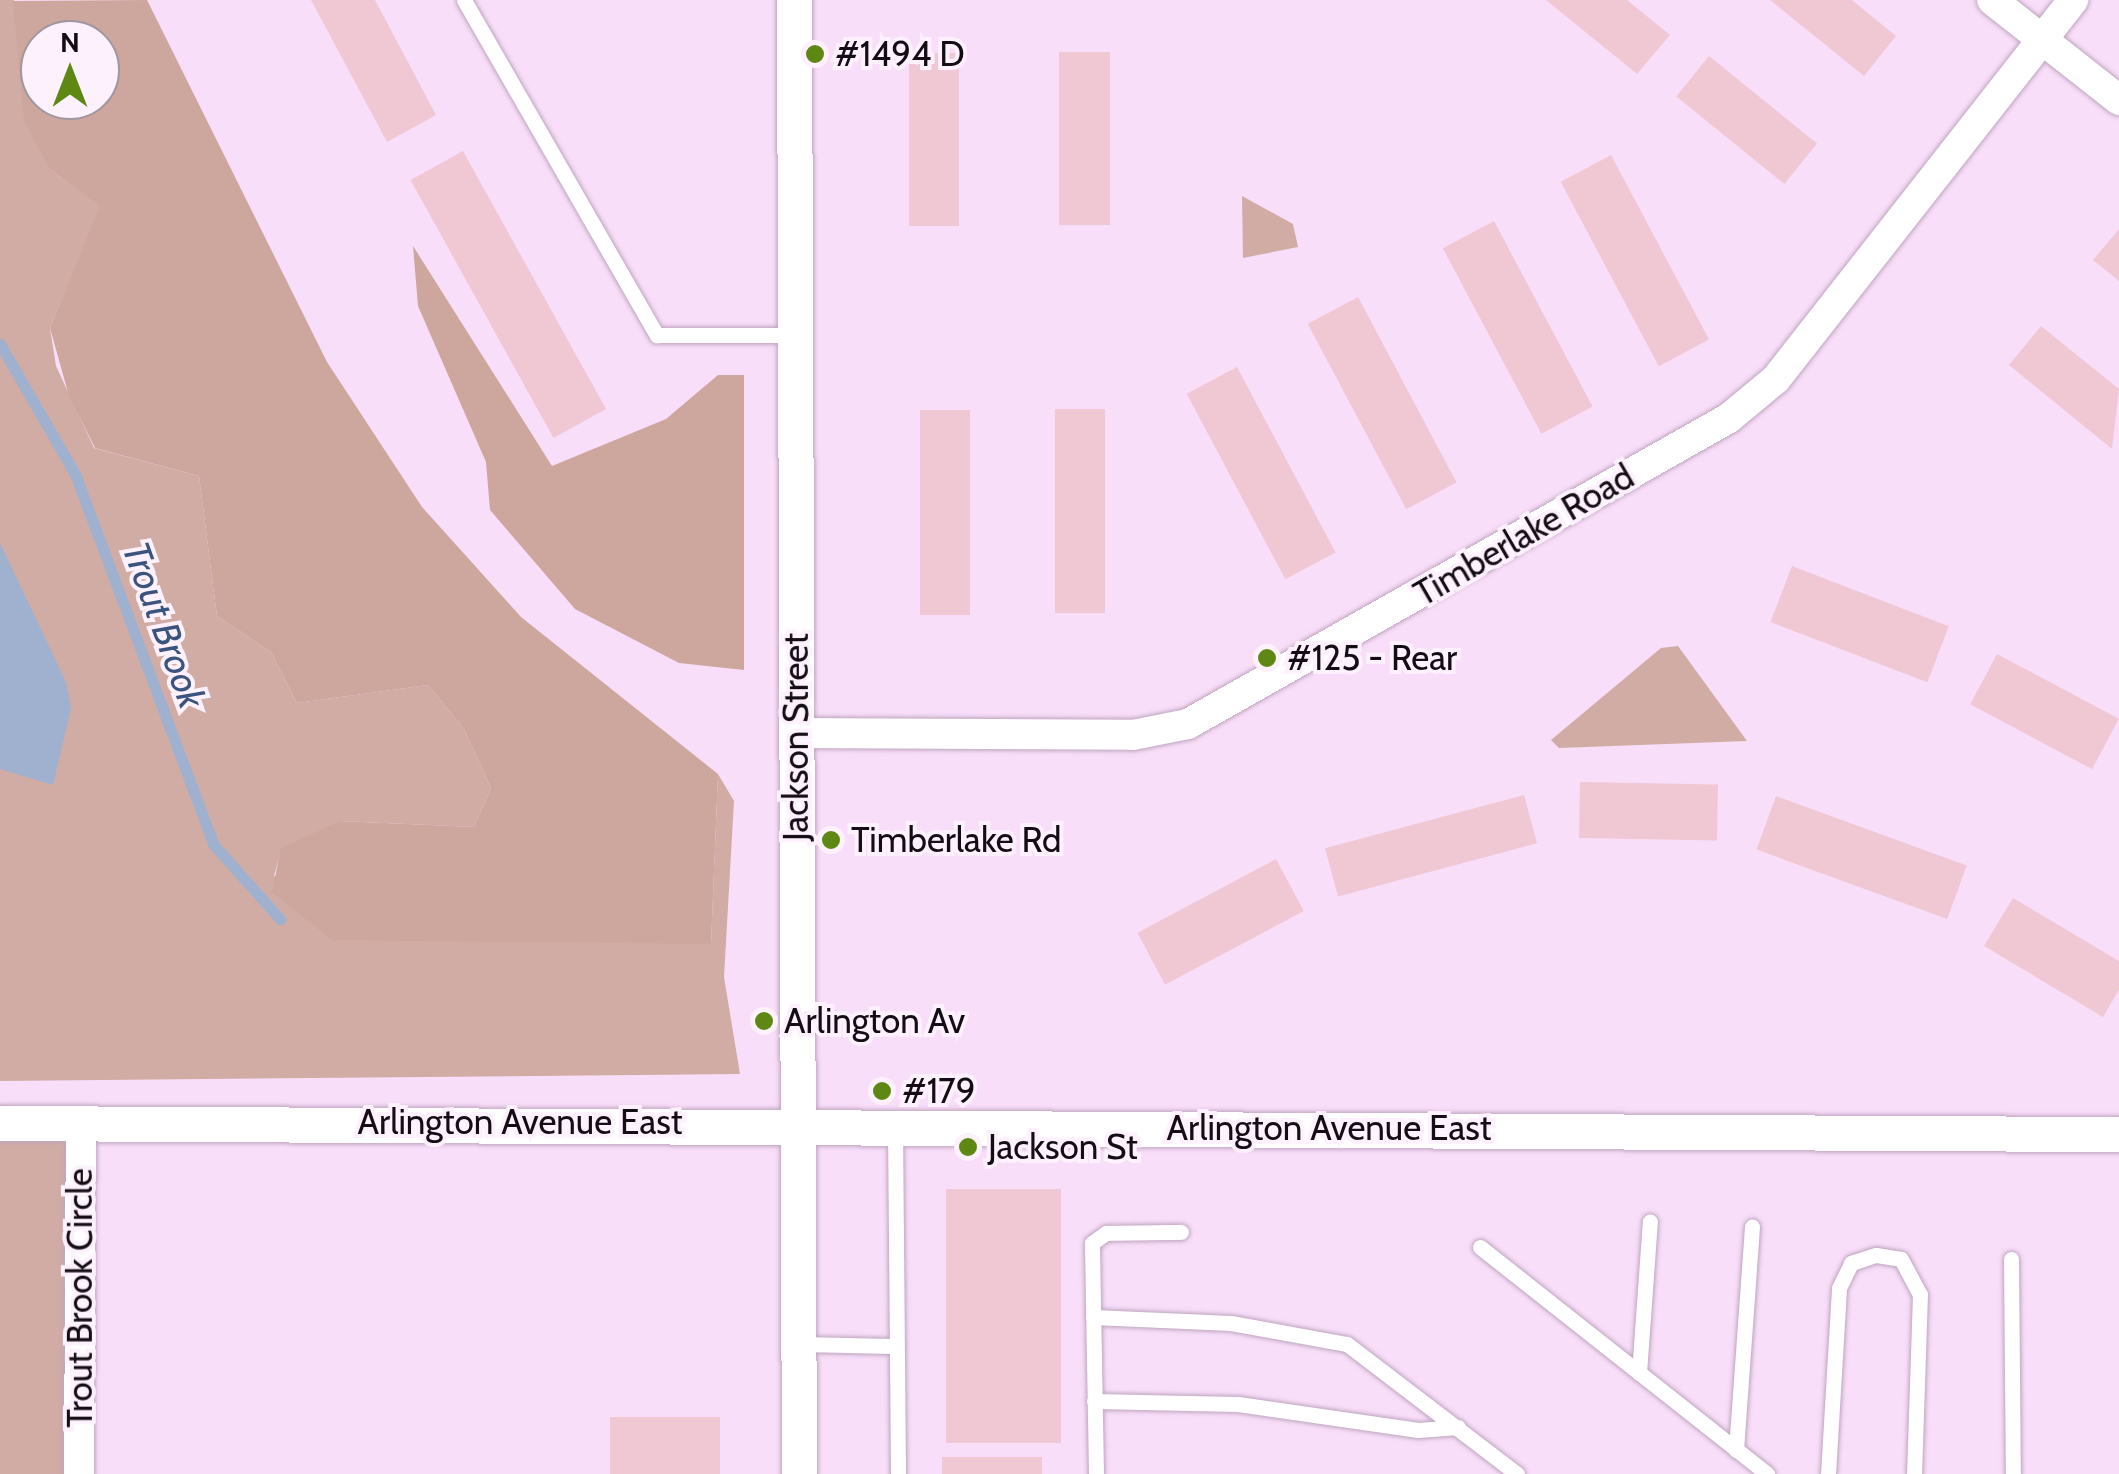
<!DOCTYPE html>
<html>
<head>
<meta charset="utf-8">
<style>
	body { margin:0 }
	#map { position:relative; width:2119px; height:1474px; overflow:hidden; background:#f9def9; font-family:Cabin,sans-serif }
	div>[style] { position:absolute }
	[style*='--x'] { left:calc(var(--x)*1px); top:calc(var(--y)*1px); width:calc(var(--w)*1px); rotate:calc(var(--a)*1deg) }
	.green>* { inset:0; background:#d0aca4; transform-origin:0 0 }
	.forest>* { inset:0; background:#cda69e }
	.water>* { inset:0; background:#a0b1d0 }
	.stream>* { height:11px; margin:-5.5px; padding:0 5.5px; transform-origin:5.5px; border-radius:5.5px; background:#a0b1d0 }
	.building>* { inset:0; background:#f0c8d4; transform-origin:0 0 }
	.roads { filter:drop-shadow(0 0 2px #bea5be) drop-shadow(0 0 2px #bea5be) }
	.service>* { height:15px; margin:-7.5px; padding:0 7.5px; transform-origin:7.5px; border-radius:7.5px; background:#fff }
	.minor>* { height:30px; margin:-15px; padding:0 15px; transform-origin:15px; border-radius:15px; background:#fff }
	.tertiary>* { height:35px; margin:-17.5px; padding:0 17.5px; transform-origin:17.5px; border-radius:17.5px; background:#fff }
	.dots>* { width:28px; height:28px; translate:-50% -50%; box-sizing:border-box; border:5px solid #fcf1fc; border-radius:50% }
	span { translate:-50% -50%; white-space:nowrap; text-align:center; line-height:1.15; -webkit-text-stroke:8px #fcf1fc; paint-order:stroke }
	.poi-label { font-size:35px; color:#150d15 }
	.left { translate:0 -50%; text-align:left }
	.street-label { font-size:35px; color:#150d15 }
	.water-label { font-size:38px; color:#3b547f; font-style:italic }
	.north { position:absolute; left:20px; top:20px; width:100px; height:100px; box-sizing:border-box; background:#fcf1fc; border:2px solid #a096a0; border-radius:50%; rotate:0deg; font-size:28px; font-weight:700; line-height:40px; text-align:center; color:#150d15 }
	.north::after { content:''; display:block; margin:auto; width:35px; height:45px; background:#5e8813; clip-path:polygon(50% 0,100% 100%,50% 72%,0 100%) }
</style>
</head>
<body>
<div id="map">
	<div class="green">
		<i style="clip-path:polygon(0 0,14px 0,50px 169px,101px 206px,50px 328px,56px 366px,94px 448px,199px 476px,217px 616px,271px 652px,297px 703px,428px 685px,464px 729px,491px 788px,474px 827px,340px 821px,282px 848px,274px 876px,711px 944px,718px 774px,734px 801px,724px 977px,740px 1074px,0 1081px)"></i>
		<i style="clip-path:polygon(1242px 196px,1293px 224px,1298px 247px,1243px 258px)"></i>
		<i style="clip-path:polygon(1678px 646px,1747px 741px,1559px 748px,1551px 740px,1661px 648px)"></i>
		<i style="left:81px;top:1122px;width:352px;height:81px;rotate:90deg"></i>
	</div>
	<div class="forest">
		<i style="clip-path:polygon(evenodd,147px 0,327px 362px,422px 507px,521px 617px,718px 774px,711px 944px,332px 940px,272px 892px,281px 848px,339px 821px,474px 827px,491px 788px,464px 729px,428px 685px,297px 703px,271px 652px,217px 616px,199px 476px,95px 448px,69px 396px,50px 328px,100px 206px,50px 169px,24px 121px,13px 1px,147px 0,100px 40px,100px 100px,40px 100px,40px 40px,100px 40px)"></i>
		<i style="clip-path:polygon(413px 246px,552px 466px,666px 419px,718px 375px,744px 375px,744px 670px,679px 663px,575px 609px,490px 510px,486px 462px,418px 306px)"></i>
	</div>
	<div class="water">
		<i style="clip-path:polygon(0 543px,66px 682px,71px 708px,53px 785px,0 769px)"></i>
	</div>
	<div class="stream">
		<i style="--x:0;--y:344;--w:150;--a:60"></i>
		<i style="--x:75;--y:474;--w:395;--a:69.5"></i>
		<i style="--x:213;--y:844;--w:101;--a:48.2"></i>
	</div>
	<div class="building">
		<i style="clip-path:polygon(311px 0,375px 0,436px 115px,387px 142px)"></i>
		<i style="clip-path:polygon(1546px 0,1627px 0,1670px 35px,1637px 74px)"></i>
		<i style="clip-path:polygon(1770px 0,1852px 0,1896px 36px,1864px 76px)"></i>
		<i style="left:1059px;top:52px;width:51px;height:173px"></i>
		<i style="left:909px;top:53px;width:50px;height:173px"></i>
		<i style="left:1709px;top:56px;width:139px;height:52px;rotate:39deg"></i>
		<i style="left:463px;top:151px;width:295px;height:60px;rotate:61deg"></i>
		<i style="left:1611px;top:155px;width:209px;height:57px;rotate:62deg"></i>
		<i style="left:1494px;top:221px;width:210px;height:58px;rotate:62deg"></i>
		<i style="clip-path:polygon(2119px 229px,2119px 281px,2093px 260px)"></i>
		<i style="left:1358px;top:297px;width:210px;height:57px;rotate:62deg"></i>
		<i style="clip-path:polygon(2041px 326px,2119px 389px,2112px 449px,2009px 365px)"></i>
		<i style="left:1237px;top:367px;width:210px;height:57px;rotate:62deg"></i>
		<i style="left:1055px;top:409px;width:50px;height:204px"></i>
		<i style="left:920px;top:410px;width:50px;height:205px"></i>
		<i style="left:1792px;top:566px;width:168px;height:60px;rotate:21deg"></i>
		<i style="left:1997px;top:654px;width:138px;height:57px;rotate:28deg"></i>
		<i style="left:1580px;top:782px;width:138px;height:56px;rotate:1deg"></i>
		<i style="left:1524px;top:795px;width:50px;height:206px;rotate:75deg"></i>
		<i style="left:1776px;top:796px;width:203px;height:57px;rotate:20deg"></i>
		<i style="left:1276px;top:859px;width:59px;height:157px;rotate:62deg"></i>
		<i style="clip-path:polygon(2013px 898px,2119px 961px,2119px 990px,2103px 1017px,1984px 946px)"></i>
		<i style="left:1061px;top:1189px;width:254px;height:115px;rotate:90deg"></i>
		<i style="left:610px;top:1417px;width:110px;height:57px"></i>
		<i style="left:942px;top:1457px;width:100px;height:17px"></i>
	</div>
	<div class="roads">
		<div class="service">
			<i style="--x:464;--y:0;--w:387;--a:60.1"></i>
			<i style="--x:657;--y:335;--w:138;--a:0"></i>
			<i style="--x:895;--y:1126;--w:348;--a:89.5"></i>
			<i style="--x:1480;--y:1247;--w:366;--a:38.3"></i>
			<i style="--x:2011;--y:1259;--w:215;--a:89.5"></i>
			<i style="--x:1093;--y:1317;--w:138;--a:2.5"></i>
			<i style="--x:1231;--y:1323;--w:118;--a:10.3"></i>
			<i style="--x:1347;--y:1344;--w:214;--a:37.4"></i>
			<i style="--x:798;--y:1344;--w:97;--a:1.2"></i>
			<i style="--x:1639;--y:1373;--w:152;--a:-85.9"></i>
			<i style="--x:1094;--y:1401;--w:144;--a:1.2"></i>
			<i style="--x:1238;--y:1404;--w:182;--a:8.2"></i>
			<i style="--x:1418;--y:1430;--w:40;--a:-4.3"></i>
			<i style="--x:1736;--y:1450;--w:224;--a:-85.9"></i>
			<i style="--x:1096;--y:1474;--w:231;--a:-91"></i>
			<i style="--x:1092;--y:1243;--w:17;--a:-36"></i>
			<i style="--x:1106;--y:1233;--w:75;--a:-0.8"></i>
			<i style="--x:1828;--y:1474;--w:186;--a:-86.6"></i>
			<i style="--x:1839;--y:1288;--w:28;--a:-64"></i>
			<i style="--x:1851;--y:1263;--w:26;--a:-18"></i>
			<i style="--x:1876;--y:1255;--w:25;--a:9"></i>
			<i style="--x:1901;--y:1259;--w:40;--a:62"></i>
			<i style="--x:1920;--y:1294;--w:180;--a:91.9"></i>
		</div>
		<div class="minor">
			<i style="--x:1992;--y:0;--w:162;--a:38.2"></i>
			<i style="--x:795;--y:733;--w:338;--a:0.3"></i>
			<i style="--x:1133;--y:735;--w:56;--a:-11.3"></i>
			<i style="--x:1188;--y:724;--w:622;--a:-29.49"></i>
			<i style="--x:1729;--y:418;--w:61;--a:-39.7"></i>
			<i style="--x:1776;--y:379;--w:482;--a:-51.9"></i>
			<i style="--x:79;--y:1474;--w:352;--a:-89.7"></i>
		</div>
		<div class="tertiary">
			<i style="--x:794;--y:0;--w:1474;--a:89.81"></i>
			<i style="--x:0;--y:1123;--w:2119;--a:0.3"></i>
		</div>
	</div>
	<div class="dots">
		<i style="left:815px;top:54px;background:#5e8813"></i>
		<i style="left:1267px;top:658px;background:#5e8813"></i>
		<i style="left:831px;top:840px;background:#5e8813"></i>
		<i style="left:764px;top:1021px;background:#5e8813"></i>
		<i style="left:882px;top:1091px;background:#5e8813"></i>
		<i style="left:968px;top:1147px;background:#5e8813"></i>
	</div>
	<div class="poi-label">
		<span class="left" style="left:835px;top:54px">#1494 D</span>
		<span class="left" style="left:1287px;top:658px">#125 - Rear</span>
		<span class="left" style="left:851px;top:840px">Timberlake Rd</span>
		<span class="left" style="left:784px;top:1021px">Arlington Av</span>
		<span class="left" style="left:902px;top:1091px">#179</span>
		<span class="left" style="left:988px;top:1147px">Jackson St</span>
	</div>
	<div class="street-label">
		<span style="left:1524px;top:535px;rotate:-30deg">Timberlake Road</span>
		<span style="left:796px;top:737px;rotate:-90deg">Jackson Street</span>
		<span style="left:520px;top:1122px">Arlington Avenue East</span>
		<span style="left:1329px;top:1128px">Arlington Avenue East</span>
		<span style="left:80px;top:1298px;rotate:-90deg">Trout Brook Circle</span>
	</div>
	<div class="water-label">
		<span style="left:164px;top:625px;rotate:70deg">Trout Brook</span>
	</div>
	<div class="north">N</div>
</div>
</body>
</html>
